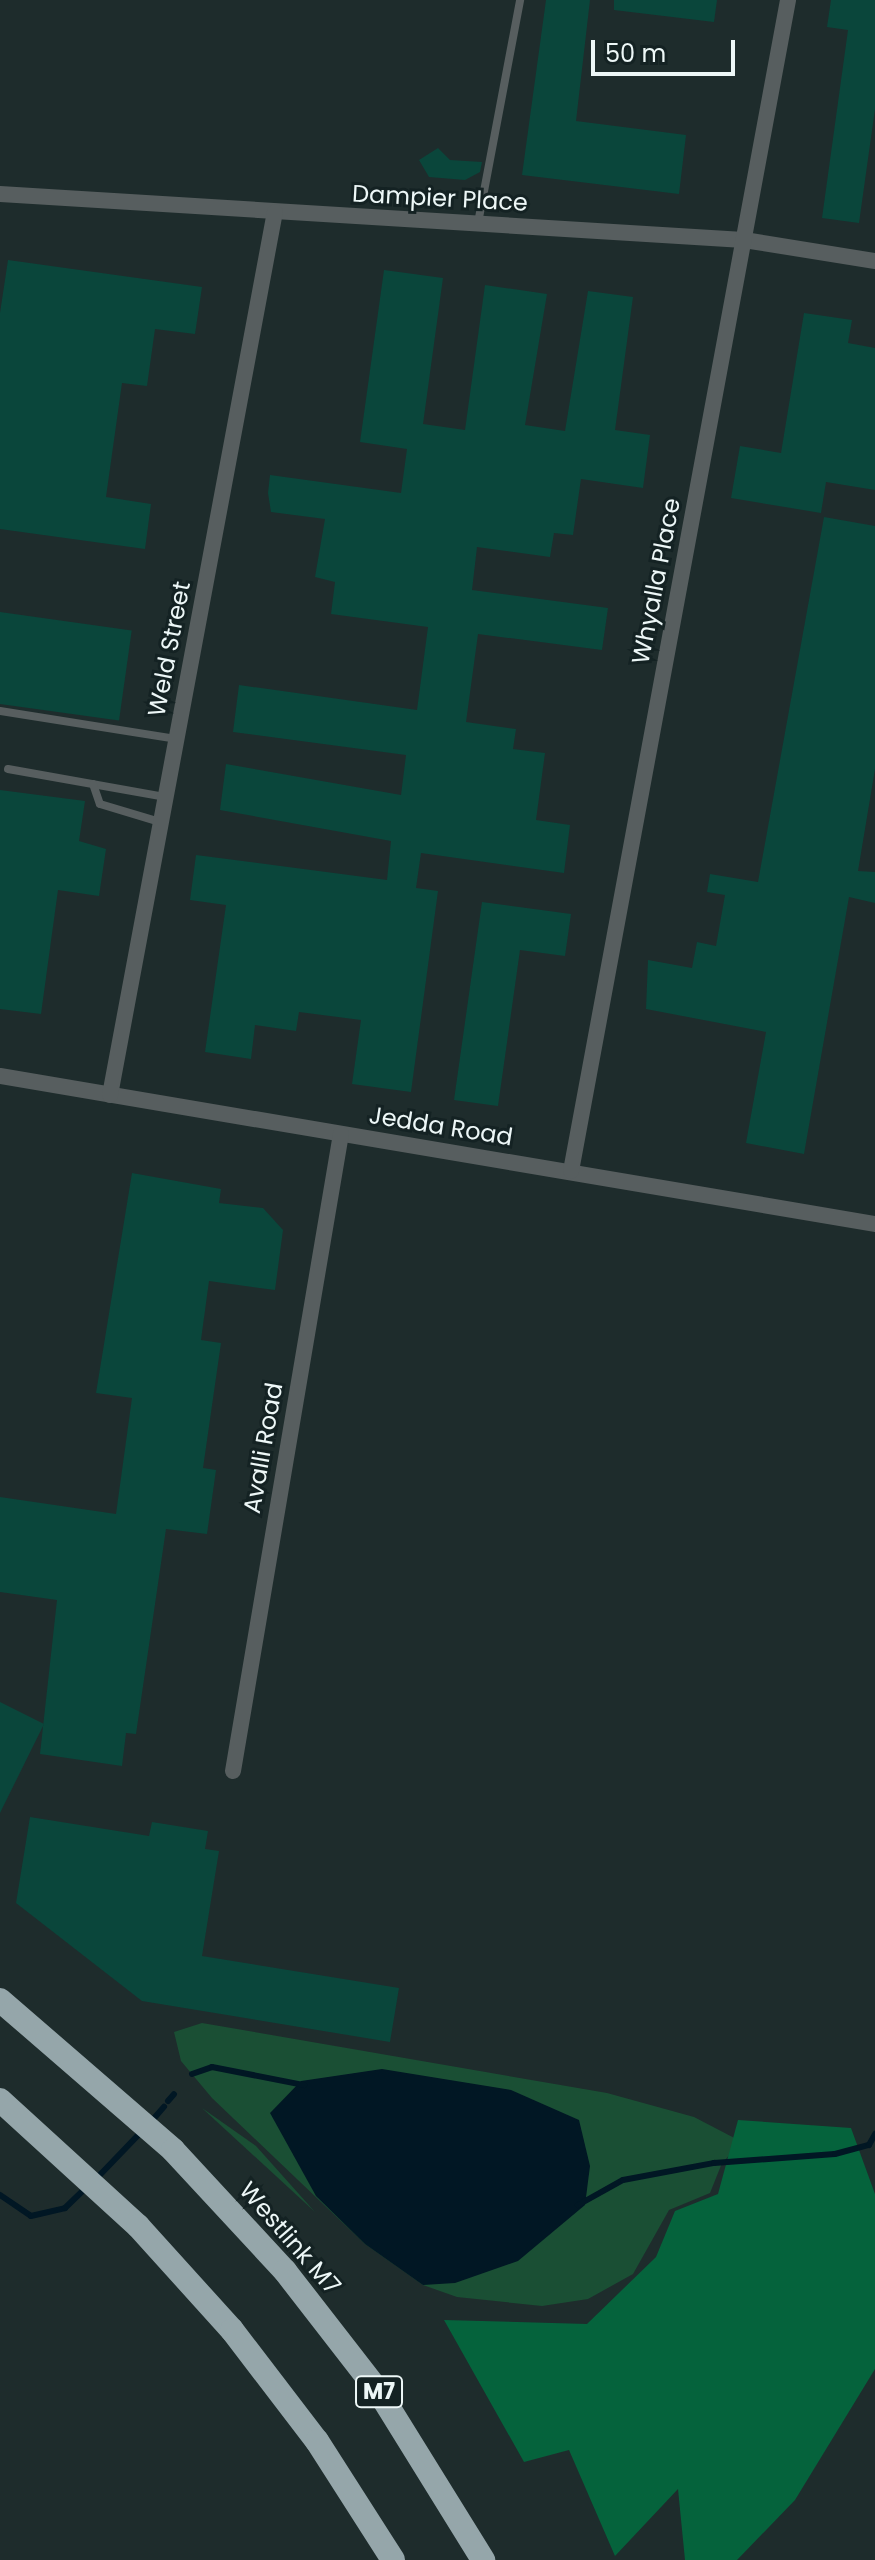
<!DOCTYPE html>
<html>
<head>
<meta charset="utf-8">
<style>
	body { margin:0 }
	#map { position:relative; width:875px; height:2560px; overflow:hidden; background:#1e2c2c; font-family:Poppins,sans-serif }
	div>[style] { position:absolute }
	[style*='--x'] { left:calc(var(--x)*1px); top:calc(var(--y)*1px); width:calc(var(--w)*1px); rotate:calc(var(--a)*1deg) }
	.green>* { inset:0; background:#1a4f34 }
	.forest>* { inset:0; background:#05633c }
	.water>* { inset:0; background:#011724 }
	.stream>* { height:6px; margin:-3px; padding:0 3px; transform-origin:3px; border-radius:3px; background:#011724 }
	.building>* { inset:0; background:#0a463b; transform-origin:0 0 }
	.lane>* { height:8px; margin:-4px; padding:0 4px; transform-origin:4px; border-radius:4px; background:#575e5f }
	.street>* { height:16px; margin:-8px; padding:0 8px; transform-origin:8px; border-radius:8px; background:#575e5f }
	.highway>* { height:24px; margin:-12px; padding:0 12px; transform-origin:12px; border-radius:12px; background:#95a6aa }
	span { translate:-50% -50%; white-space:nowrap; text-align:center; line-height:1.15; -webkit-text-stroke:6px #142223; paint-order:stroke }
	.shield-label span { padding:2px 6px; background:#142223; border:2px solid; border-radius:6px; -webkit-text-stroke-width:0 }
	.shield-label { font-size:22px; color:#edf7f7; font-weight:700 }
	.street-label { font-size:24px; color:#edf7f7 }
	.scale { position:absolute; left:591px; top:40px; width:144px; height:36px; box-sizing:border-box; border:4px solid #edf7f7; border-top:0; padding-left:10px; font-size:24px; line-height:28px; white-space:nowrap; color:#edf7f7; -webkit-text-stroke:6px #142223; paint-order:stroke }
</style>
</head>
<body>
<div id="map">
	<div class="green">
		<i style="clip-path:polygon(202px 2023px,607px 2093px,694px 2117px,742px 2142px,722px 2163px,710px 2193px,669px 2210px,633px 2274px,588px 2299px,542px 2306px,457px 2297px,423px 2285px,365px 2244px,212px 2098px,181px 2061px,174px 2032px)"></i>
		<i style="clip-path:polygon(202px 2108px,256px 2146px,315px 2212px)"></i>
	</div>
	<div class="forest">
		<i style="clip-path:polygon(738px 2120px,851px 2128px,875px 2194px,875px 2369px,795px 2500px,737px 2560px,685px 2560px,678px 2489px,615px 2556px,569px 2450px,524px 2462px,444px 2320px,587px 2324px,656px 2257px,675px 2211px,718px 2194px)"></i>
	</div>
	<div class="water">
		<i style="clip-path:polygon(382px 2069px,511px 2090px,579px 2120px,590px 2166px,585px 2205px,518px 2261px,455px 2283px,423px 2285px,365px 2244px,316px 2196px,270px 2113px,301px 2081px)"></i>
	</div>
	<div class="stream">
		<i style="--x:192;--y:2074;--w:21;--a:-19"></i>
		<i style="--x:212;--y:2067;--w:94;--a:11.1"></i>
		<i style="--x:168;--y:2101;--w:9;--a:-49"></i>
		<i style="--x:149;--y:2124;--w:23;--a:-49"></i>
		<i style="--x:96;--y:2179;--w:65;--a:-46.2"></i>
		<i style="--x:0;--y:2195;--w:37;--a:34"></i>
		<i style="--x:31;--y:2216;--w:35;--a:-13"></i>
		<i style="--x:65;--y:2208;--w:32;--a:-44"></i>
		<i style="--x:578;--y:2205;--w:51;--a:-29.1"></i>
		<i style="--x:623;--y:2180;--w:93;--a:-10.6"></i>
		<i style="--x:714;--y:2163;--w:121;--a:-4.3"></i>
		<i style="--x:835;--y:2154;--w:35;--a:-15"></i>
		<i style="--x:869;--y:2145;--w:13;--a:-61"></i>
	</div>
	<div class="building">
		<i style="clip-path:polygon(546px 0,590px 0,576px 121px,686px 135px,679px 194px,522px 175px)"></i>
		<i style="clip-path:polygon(614px 0,717px 0,714px 22px,614px 10px)"></i>
		<i style="clip-path:polygon(831px 0,875px 0,875px 109px,859px 223px,822px 218px,848px 30px,827px 27px)"></i>
		<i style="clip-path:polygon(438px 148px,450px 160px,482px 162px,480px 172px,465px 180px,429px 177px,419px 160px)"></i>
		<i style="clip-path:polygon(8px 260px,202px 287px,195px 334px,155px 329px,147px 386px,122px 383px,106px 497px,151px 504px,145px 549px,0 529px,0 313px)"></i>
		<i style="clip-path:polygon(384px 270px,443px 278px,423px 424px,465px 430px,485px 285px,547px 294px,525px 425px,565px 431px,588px 291px,633px 297px,615px 430px,650px 435px,643px 488px,581px 479px,573px 535px,554px 533px,550px 557px,477px 547px,472px 590px,608px 608px,602px 650px,478px 634px,466px 722px,516px 729px,513px 749px,545px 753px,536px 820px,570px 825px,564px 873px,421px 853px,416px 888px,438px 891px,411px 1092px,352px 1084px,361px 1020px,299px 1012px,296px 1031px,255px 1025px,251px 1059px,205px 1052px,226px 905px,190px 900px,196px 855px,387px 880px,391px 841px,220px 810px,226px 764px,401px 795px,406px 755px,233px 732px,239px 685px,417px 710px,428px 627px,331px 614px,335px 582px,315px 577px,325px 519px,271px 512px,268px 493px,270px 475px,401px 493px,407px 449px,360px 442px)"></i>
		<i style="clip-path:polygon(804px 313px,852px 320px,848px 343px,875px 348px,875px 490px,826px 482px,821px 513px,731px 498px,740px 446px,781px 453px)"></i>
		<i style="clip-path:polygon(824px 517px,875px 526px,875px 769px,858px 871px,875px 872px,875px 903px,849px 897px,804px 1154px,746px 1143px,766px 1032px,646px 1009px,648px 960px,692px 968px,697px 942px,716px 946px,725px 895px,707px 892px,710px 874px,758px 882px)"></i>
		<i style="left:0;top:612px;width:133px;height:91px;rotate:8deg"></i>
		<i style="clip-path:polygon(0 790px,85px 801px,79px 841px,106px 849px,99px 896px,58px 890px,41px 1014px,0 1009px)"></i>
		<i style="clip-path:polygon(482px 902px,571px 914px,565px 956px,520px 950px,498px 1106px,454px 1100px)"></i>
		<i style="clip-path:polygon(132px 1173px,221px 1189px,219px 1203px,263px 1208px,283px 1230px,275px 1290px,209px 1281px,201px 1340px,221px 1343px,203px 1468px,216px 1470px,207px 1534px,166px 1529px,136px 1734px,126px 1733px,122px 1766px,40px 1754px,57px 1600px,0 1592px,0 1497px,116px 1514px,132px 1398px,96px 1393px)"></i>
		<i style="clip-path:polygon(0 1702px,44px 1724px,0 1813px)"></i>
		<i style="clip-path:polygon(30px 1817px,149px 1836px,152px 1822px,208px 1831px,205px 1849px,219px 1851px,202px 1956px,399px 1988px,390px 2042px,142px 2001px,16px 1903px)"></i>
	</div>
	<div class="lane">
		<i style="--x:478;--y:223;--w:227;--a:-79.3"></i>
		<i style="--x:0;--y:711;--w:178;--a:9"></i>
		<i style="--x:8;--y:769;--w:159;--a:10.1"></i>
		<i style="--x:93;--y:784;--w:21;--a:71"></i>
		<i style="--x:100;--y:804;--w:63;--a:16.7"></i>
	</div>
	<div class="street">
		<i style="--x:0;--y:194;--w:745;--a:3.54"></i>
		<i style="--x:744;--y:240;--w:133;--a:9.1"></i>
		<i style="--x:0;--y:1076;--w:887;--a:9.6"></i>
		<i style="--x:110;--y:1095;--w:898;--a:-79.42"></i>
		<i style="--x:571;--y:1171;--w:1191;--a:-79.5"></i>
		<i style="--x:233;--y:1771;--w:646;--a:-80.38"></i>
	</div>
	<div class="highway">
		<i style="--x:0;--y:2000;--w:229;--a:40.9"></i>
		<i style="--x:173;--y:2150;--w:165;--a:47.2"></i>
		<i style="--x:285;--y:2271;--w:153;--a:52.2"></i>
		<i style="--x:379;--y:2392;--w:198;--a:58.2"></i>
		<i style="--x:0;--y:2100;--w:187;--a:42.4"></i>
		<i style="--x:138;--y:2226;--w:140;--a:47.9"></i>
		<i style="--x:232;--y:2330;--w:140;--a:52.6"></i>
		<i style="--x:317;--y:2441;--w:141;--a:57.4"></i>
	</div>
	<div class="shield-label">
		<span style="left:379px;top:2392px">M7</span>
	</div>
	<div class="street-label">
		<span style="left:440px;top:198px;rotate:3deg">Dampier Place</span>
		<span style="left:656px;top:581px;rotate:-79deg">Whyalla Place</span>
		<span style="left:169px;top:649px;rotate:-79deg">Weld Street</span>
		<span style="left:441px;top:1126px;rotate:9deg">Jedda Road</span>
		<span style="left:263px;top:1448px;rotate:-80deg">Avalli Road</span>
		<span style="left:290px;top:2238px;rotate:49deg">Westlink M7</span>
	</div>
	<div class="scale">50 m</div>
</div>
</body>
</html>
